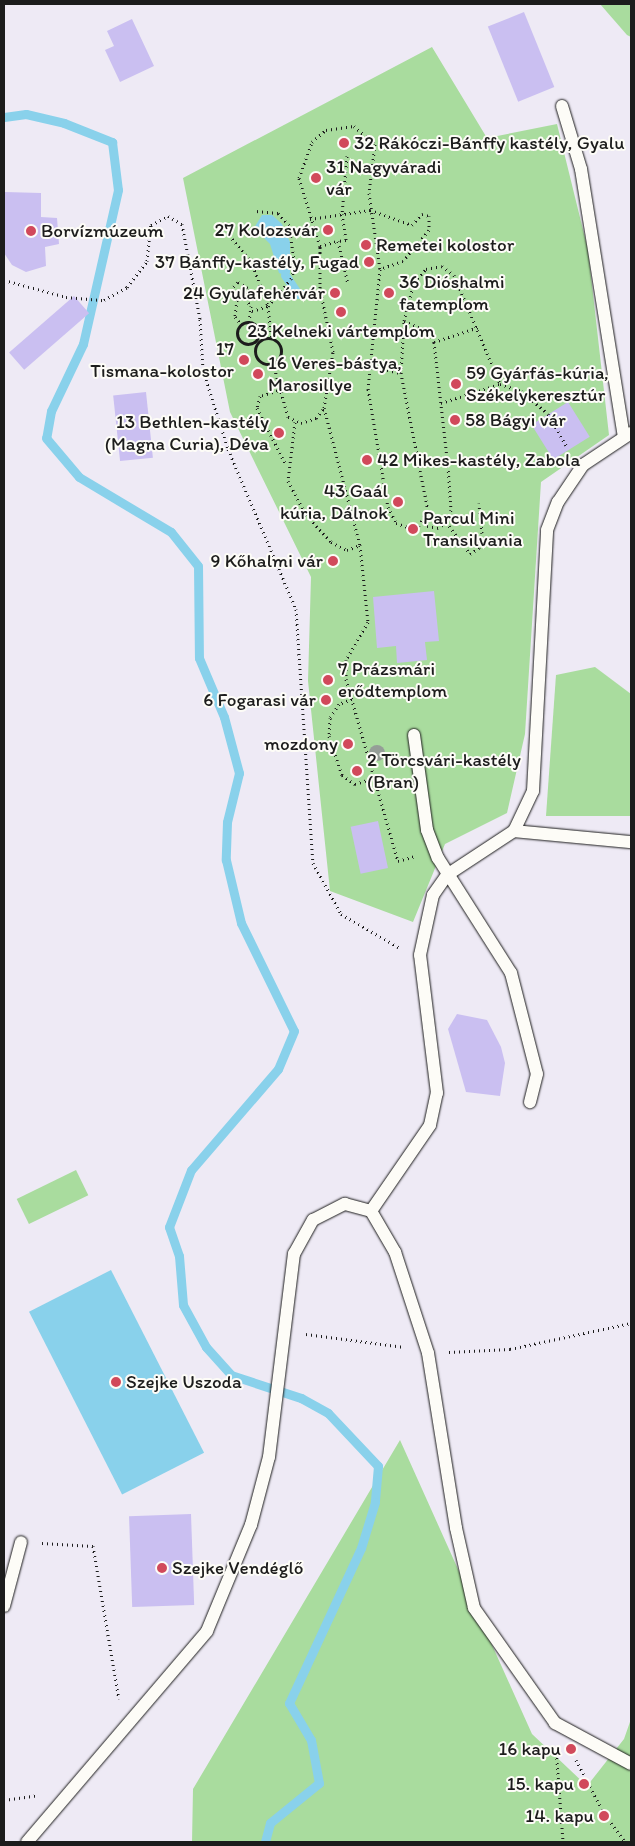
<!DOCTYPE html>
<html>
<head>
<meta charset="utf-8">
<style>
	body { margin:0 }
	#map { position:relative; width:635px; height:1846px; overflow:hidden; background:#eeeaf5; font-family:Itim,sans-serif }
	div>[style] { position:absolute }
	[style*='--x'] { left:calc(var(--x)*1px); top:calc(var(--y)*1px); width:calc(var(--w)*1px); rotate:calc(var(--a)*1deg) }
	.green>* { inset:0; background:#a9dc9e; transform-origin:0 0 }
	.water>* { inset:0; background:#89d1eb; transform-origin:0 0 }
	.stream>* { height:9px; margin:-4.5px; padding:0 4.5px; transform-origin:4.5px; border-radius:4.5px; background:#89d1eb }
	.building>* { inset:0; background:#cabff1; transform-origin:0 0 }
	.path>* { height:3px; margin-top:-1.5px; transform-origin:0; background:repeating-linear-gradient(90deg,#1c1c1c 0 1px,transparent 0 5px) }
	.path>.ring { margin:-1.5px; padding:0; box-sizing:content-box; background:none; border:3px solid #1c1c1c; border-radius:50% }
	.roads { filter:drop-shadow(0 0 1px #1c1c1c) drop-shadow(0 0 1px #1c1c1c) }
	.lane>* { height:12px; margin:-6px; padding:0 6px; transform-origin:6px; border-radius:6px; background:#fdfcf7 }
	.trees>* { width:16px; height:16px; margin:-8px; border-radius:50%; background:#959e97 }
	.dots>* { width:14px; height:14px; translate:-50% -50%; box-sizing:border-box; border:2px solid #fdfcf7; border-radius:50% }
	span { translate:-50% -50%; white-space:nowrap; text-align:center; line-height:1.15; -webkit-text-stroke:4px #fdfcf7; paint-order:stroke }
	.poi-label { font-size:19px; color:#1c1c1c }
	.left { translate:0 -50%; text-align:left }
	.right { translate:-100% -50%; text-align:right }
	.frame { position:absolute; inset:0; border:5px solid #1c1c1c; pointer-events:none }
</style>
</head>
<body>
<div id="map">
	<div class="green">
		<i style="clip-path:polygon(600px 4px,631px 4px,631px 37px,627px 35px)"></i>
		<i style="clip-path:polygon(432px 47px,487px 138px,557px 124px,588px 250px,609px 435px,541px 482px,525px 734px,507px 813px,445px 844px,413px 922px,330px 891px,308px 681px,311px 577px,230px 412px,183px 178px)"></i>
		<i style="clip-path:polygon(595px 667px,631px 694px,631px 816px,546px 816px,556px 675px)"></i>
		<i style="left:76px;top:1170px;width:28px;height:66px;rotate:64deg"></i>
		<i style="clip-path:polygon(400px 1440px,532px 1734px,587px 1786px,624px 1739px,631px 1719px,631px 1842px,192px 1842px,193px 1789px)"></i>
	</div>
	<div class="water">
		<i style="clip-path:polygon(262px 215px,272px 215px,282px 224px,290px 242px,290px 273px,285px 275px,279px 273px,270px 244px,254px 228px)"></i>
		<i style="left:111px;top:1270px;width:205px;height:92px;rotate:63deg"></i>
	</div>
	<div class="stream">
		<i style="--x:4;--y:117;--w:22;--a:-8"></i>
		<i style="--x:26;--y:114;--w:39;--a:13"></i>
		<i style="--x:64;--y:123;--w:52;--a:21.6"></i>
		<i style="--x:112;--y:142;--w:48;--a:82.9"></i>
		<i style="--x:118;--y:190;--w:158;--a:102.8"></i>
		<i style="--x:83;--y:344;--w:74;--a:115.5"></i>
		<i style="--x:51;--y:411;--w:27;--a:100"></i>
		<i style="--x:46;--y:438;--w:51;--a:49.8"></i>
		<i style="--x:79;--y:477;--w:107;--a:30.9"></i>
		<i style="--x:171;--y:532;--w:43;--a:51.5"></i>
		<i style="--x:198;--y:566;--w:92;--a:89.4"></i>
		<i style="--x:199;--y:658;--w:64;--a:67"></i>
		<i style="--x:224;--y:717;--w:58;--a:75"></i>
		<i style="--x:239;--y:773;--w:50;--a:103.8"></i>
		<i style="--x:227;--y:822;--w:38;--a:92"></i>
		<i style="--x:226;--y:860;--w:65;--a:76.6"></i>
		<i style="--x:241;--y:923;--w:120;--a:63.9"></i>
		<i style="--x:294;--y:1031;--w:41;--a:112.8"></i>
		<i style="--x:278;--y:1069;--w:133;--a:130.7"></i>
		<i style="--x:191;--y:1170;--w:61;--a:111.1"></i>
		<i style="--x:169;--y:1227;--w:31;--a:71"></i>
		<i style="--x:179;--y:1256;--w:49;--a:85.3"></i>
		<i style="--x:183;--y:1305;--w:48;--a:61.3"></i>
		<i style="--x:206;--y:1347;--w:38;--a:48"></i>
		<i style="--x:231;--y:1375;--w:74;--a:18.2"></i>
		<i style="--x:301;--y:1398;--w:31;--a:29"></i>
		<i style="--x:328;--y:1413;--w:73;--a:46.7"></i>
		<i style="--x:378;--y:1466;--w:36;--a:95"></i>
		<i style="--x:375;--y:1502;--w:48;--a:106.9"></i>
		<i style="--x:361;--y:1548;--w:171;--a:114.9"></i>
		<i style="--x:289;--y:1703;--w:43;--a:59.3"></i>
		<i style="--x:311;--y:1740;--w:44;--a:79.5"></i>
		<i style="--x:319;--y:1783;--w:63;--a:140.8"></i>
		<i style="--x:270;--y:1823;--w:20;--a:105"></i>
		<i style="--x:285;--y:275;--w:23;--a:56"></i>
		<i style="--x:298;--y:294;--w:14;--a:0"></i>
	</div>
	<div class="building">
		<i style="left:524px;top:12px;width:81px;height:39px;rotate:68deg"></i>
		<i style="clip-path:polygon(132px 19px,154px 66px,120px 82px,105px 50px,114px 46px,107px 31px)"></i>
		<i style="clip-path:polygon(5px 192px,41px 193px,41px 217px,57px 218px,59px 244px,45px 247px,46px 266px,26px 272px,12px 265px,4px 253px)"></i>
		<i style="left:74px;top:296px;width:23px;height:86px;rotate:49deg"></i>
		<i style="left:146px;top:392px;width:66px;height:33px;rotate:84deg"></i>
		<i style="left:568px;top:402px;width:41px;height:43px;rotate:58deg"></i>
		<i style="clip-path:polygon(434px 591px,439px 641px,425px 642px,427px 660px,397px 663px,396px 646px,377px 648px,373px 597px)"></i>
		<i style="left:378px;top:821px;width:48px;height:28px;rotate:78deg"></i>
		<i style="clip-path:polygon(457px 1014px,487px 1020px,501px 1047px,505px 1063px,500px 1096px,466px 1092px,448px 1029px)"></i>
		<i style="left:191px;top:1514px;width:91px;height:62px;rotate:88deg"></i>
	</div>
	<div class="path">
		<i style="--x:347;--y:156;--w:58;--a:94.9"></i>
		<i style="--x:342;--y:214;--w:26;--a:81"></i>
		<i style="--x:346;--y:240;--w:8;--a:173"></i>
		<i style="--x:338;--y:241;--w:44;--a:76.9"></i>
		<i style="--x:310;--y:219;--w:61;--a:-8.5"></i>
		<i style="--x:370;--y:210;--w:45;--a:19.7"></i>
		<i style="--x:412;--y:225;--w:15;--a:-48"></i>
		<i style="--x:422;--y:214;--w:7;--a:16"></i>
		<i style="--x:429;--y:216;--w:14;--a:90"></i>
		<i style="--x:429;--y:230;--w:40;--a:130"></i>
		<i style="--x:403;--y:261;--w:24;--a:161"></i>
		<i style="--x:229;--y:235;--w:34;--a:50"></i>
		<i style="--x:251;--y:261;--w:48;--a:69.3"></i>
		<i style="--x:268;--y:306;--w:31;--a:84"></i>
		<i style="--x:320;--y:246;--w:19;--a:-16"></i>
		<i style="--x:4;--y:280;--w:64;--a:15.3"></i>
		<i style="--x:66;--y:297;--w:38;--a:5"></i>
		<i style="--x:104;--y:300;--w:26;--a:-29"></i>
		<i style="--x:127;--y:287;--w:33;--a:-52"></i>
		<i style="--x:147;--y:261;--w:36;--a:-84"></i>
		<i style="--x:151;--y:225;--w:19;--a:-28"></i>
		<i style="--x:168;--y:216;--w:16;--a:30"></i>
		<i style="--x:182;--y:224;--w:97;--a:79.3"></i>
		<i style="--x:200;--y:319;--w:51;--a:86.6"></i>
		<i style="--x:203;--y:370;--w:83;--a:72.4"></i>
		<i style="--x:228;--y:449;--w:174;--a:67"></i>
		<i style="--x:296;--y:609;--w:255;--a:86.2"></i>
		<i style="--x:313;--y:863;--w:58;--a:61.2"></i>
		<i style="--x:341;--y:914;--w:68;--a:30"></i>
		<i style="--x:245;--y:299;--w:9;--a:49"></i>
		<i style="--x:251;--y:306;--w:16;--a:97"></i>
		<i style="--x:237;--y:300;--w:12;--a:-125"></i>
		<i style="--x:230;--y:290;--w:11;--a:-45"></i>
		<i style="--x:238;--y:282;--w:12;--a:31"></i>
		<i style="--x:248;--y:288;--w:11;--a:105"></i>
		<i style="--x:237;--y:300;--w:17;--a:97"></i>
		<i style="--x:235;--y:317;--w:9;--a:49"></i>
		<i style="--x:252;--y:311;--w:17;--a:-17"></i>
		<i style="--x:268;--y:306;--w:35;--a:-50"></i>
		<i style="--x:291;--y:279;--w:13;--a:-72"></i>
		<i style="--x:295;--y:267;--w:42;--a:-98.1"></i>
		<i style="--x:289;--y:225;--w:16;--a:-133"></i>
		<i style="--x:278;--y:213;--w:22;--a:-175"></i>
		<i style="--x:404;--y:321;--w:28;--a:23"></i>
		<i style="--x:430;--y:332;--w:11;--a:68"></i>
		<i style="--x:434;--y:342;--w:125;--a:83.6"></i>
		<i style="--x:448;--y:466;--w:44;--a:86.1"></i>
		<i style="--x:451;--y:510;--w:13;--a:113"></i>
		<i style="--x:446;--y:522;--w:10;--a:143"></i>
		<i style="--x:438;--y:528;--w:15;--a:-169"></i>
		<i class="ring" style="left:237px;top:322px;width:19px;height:19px"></i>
		<i class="ring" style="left:255px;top:338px;width:23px;height:23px"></i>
		<i style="--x:434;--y:342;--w:47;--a:-18.4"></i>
		<i style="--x:273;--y:363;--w:56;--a:74.5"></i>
		<i style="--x:288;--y:417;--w:14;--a:25"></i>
		<i style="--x:301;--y:423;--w:16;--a:-18"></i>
		<i style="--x:316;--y:418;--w:13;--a:-51"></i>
		<i style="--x:324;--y:408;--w:57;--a:-80.9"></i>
		<i style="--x:333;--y:352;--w:65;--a:-101.5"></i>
		<i style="--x:320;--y:288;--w:42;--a:-90"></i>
		<i style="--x:320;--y:246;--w:71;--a:-107.2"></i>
		<i style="--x:299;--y:178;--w:38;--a:-70"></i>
		<i style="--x:312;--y:142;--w:18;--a:-41"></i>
		<i style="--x:326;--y:130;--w:28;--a:-8"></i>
		<i style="--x:354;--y:126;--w:28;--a:41"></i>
		<i style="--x:375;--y:144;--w:49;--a:97"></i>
		<i style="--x:369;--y:193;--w:77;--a:81.8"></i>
		<i style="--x:380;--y:269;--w:121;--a:95.7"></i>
		<i style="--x:368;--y:389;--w:120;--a:80.4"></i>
		<i style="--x:388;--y:507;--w:18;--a:63"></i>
		<i style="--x:396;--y:523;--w:21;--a:19"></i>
		<i style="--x:416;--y:530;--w:22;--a:-58"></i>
		<i style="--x:428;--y:511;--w:141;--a:-101.1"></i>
		<i style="--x:401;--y:373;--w:52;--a:-86.7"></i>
		<i style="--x:404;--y:321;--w:40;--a:-75.6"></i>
		<i style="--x:414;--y:282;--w:18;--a:-47"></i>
		<i style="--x:426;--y:269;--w:16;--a:-11"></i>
		<i style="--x:442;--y:266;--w:15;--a:37"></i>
		<i style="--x:454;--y:275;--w:118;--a:67.1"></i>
		<i style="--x:500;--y:384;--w:22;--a:18"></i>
		<i style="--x:521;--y:391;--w:35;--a:40"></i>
		<i style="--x:548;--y:414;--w:39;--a:60"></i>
		<i style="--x:368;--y:365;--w:34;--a:14"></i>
		<i style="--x:282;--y:389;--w:23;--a:162"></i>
		<i style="--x:260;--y:396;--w:12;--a:104"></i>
		<i style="--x:257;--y:408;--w:64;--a:63"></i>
		<i style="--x:441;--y:403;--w:62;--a:-17.9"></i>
		<i style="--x:324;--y:408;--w:142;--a:75.3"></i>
		<i style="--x:360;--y:545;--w:77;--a:84.1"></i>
		<i style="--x:368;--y:622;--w:44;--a:120.1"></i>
		<i style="--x:346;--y:660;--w:19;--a:90"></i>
		<i style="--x:346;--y:679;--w:189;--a:74.1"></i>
		<i style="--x:398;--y:861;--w:18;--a:-16"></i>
		<i style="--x:295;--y:422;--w:59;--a:96.8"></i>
		<i style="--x:288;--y:481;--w:38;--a:62"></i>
		<i style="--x:306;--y:515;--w:37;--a:47"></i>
		<i style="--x:331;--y:542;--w:18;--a:27"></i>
		<i style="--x:347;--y:550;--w:14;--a:-21"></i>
		<i style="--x:446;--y:522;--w:40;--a:53"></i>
		<i style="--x:470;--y:554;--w:11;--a:-34"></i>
		<i style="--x:479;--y:548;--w:15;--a:-79"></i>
		<i style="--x:482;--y:533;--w:30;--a:-96"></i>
		<i style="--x:352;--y:699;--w:14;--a:159"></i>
		<i style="--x:339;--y:704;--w:17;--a:123"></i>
		<i style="--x:330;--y:718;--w:18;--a:93"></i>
		<i style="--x:329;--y:736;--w:41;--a:71.6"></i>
		<i style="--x:342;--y:775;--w:16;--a:35"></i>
		<i style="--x:355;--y:784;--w:22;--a:-18"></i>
		<i style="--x:306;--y:1334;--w:99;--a:7.6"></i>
		<i style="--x:449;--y:1352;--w:61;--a:-2.8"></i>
		<i style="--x:510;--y:1349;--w:124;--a:-12.1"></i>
		<i style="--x:42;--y:1543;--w:51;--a:3.4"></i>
		<i style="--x:93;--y:1546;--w:155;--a:80.4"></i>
		<i style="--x:556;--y:1748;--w:94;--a:85.7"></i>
		<i style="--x:576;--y:1760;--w:62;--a:62.2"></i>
		<i style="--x:605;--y:1815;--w:34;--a:53"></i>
		<i style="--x:4;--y:1800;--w:34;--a:-8"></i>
	</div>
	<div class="roads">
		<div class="lane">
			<i style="--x:562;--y:106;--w:66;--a:73.2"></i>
			<i style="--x:581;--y:169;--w:270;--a:80.9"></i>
			<i style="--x:414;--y:735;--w:96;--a:82.2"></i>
			<i style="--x:427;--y:830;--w:30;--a:69"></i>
			<i style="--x:438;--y:858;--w:136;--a:57.6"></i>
			<i style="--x:511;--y:973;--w:104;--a:75.6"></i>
			<i style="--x:537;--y:1074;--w:29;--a:104"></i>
			<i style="--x:514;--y:831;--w:118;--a:5.4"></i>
			<i style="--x:371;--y:1211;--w:104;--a:-55.5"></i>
			<i style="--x:430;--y:1125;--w:33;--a:-78"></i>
			<i style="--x:437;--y:1093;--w:139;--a:-97"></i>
			<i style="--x:420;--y:955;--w:61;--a:-77.8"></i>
			<i style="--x:433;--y:895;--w:24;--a:-55"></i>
			<i style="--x:447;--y:875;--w:80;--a:-33.3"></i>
			<i style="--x:514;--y:831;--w:44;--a:-64.6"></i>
			<i style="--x:533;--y:791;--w:261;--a:-86.9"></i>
			<i style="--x:547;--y:530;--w:30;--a:-69"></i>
			<i style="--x:558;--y:502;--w:45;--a:-56"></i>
			<i style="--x:583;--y:465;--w:58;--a:-33.7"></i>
			<i style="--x:4;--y:1606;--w:66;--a:-75.1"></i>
			<i style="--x:27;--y:1842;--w:277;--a:-49.5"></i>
			<i style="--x:207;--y:1631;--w:115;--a:-67.5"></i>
			<i style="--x:251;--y:1525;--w:70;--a:-75.2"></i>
			<i style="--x:269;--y:1457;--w:205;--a:-83"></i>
			<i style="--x:294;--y:1254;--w:39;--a:-61"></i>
			<i style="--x:313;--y:1220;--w:36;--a:-27"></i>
			<i style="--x:345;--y:1204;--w:27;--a:15"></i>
			<i style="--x:371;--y:1211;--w:48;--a:59.7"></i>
			<i style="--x:395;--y:1252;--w:106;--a:71.9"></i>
			<i style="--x:428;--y:1353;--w:177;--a:80.9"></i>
			<i style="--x:456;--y:1528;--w:82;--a:77.3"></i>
			<i style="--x:474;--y:1608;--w:141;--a:54.8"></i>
			<i style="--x:555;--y:1723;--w:86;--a:28.3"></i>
		</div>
	</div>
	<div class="trees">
		<i style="left:377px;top:753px"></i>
	</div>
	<div class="dots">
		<i style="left:344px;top:143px;background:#d1495b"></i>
		<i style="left:316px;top:178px;background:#d1495b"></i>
		<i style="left:328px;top:230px;background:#d1495b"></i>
		<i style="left:31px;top:231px;background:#d1495b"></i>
		<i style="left:366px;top:245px;background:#d1495b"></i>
		<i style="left:369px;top:262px;background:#d1495b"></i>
		<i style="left:335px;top:293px;background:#d1495b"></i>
		<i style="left:389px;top:293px;background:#d1495b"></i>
		<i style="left:341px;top:312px;background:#d1495b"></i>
		<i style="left:244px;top:360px;background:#d1495b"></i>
		<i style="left:258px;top:374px;background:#d1495b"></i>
		<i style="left:456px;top:384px;background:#d1495b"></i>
		<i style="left:455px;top:420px;background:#d1495b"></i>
		<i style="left:279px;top:433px;background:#d1495b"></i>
		<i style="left:367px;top:460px;background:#d1495b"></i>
		<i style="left:398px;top:502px;background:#d1495b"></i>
		<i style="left:413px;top:529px;background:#d1495b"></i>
		<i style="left:333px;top:561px;background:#d1495b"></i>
		<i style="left:328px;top:680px;background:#d1495b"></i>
		<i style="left:326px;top:700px;background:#d1495b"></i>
		<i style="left:348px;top:744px;background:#d1495b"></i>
		<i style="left:357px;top:771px;background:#d1495b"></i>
		<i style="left:116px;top:1382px;background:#d1495b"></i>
		<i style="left:162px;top:1568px;background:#d1495b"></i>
		<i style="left:571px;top:1749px;background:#d1495b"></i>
		<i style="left:584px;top:1784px;background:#d1495b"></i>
		<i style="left:604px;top:1816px;background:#d1495b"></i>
	</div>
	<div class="poi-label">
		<span class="left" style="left:354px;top:143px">32 Rákóczi-Bánffy kastély, Gyalu</span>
		<span class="left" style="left:326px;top:178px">31 Nagyváradi<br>vár</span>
		<span class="right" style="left:318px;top:230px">27 Kolozsvár</span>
		<span class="left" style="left:41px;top:231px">Borvízmúzeum</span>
		<span class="left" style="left:376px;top:245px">Remetei kolostor</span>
		<span class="right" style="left:359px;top:262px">37 Bánffy-kastély, Fugad</span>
		<span class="left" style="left:399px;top:293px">36 Dióshalmi<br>fatemplom</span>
		<span class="right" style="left:325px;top:293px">24 Gyulafehérvár</span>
		<span style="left:341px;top:331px">23 Kelneki vártemplom</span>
		<span class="right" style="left:234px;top:360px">17<br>Tismana-kolostor</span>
		<span class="left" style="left:268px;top:374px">16 Veres-bástya,<br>Marosillye</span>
		<span class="left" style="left:466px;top:384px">59 Gyárfás-kúria,<br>Székelykeresztúr</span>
		<span class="left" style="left:465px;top:420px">58 Bágyi vár</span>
		<span class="right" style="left:269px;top:433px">13 Bethlen-kastély<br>(Magna Curia), Déva</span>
		<span class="left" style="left:377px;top:460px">42 Mikes-kastély, Zabola</span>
		<span class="right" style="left:388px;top:502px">43 Gaál<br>kúria, Dálnok</span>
		<span class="left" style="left:423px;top:529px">Parcul Mini<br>Transilvania</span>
		<span class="right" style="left:323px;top:561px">9 Kőhalmi vár</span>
		<span class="left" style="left:338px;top:680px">7 Prázsmári<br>erődtemplom</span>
		<span class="right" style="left:316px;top:700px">6 Fogarasi vár</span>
		<span class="right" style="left:338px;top:744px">mozdony</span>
		<span class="left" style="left:367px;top:771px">2 Törcsvári-kastély<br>(Bran)</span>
		<span class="left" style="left:126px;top:1382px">Szejke Uszoda</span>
		<span class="left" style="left:172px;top:1568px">Szejke Vendéglő</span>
		<span class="right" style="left:561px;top:1749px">16 kapu</span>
		<span class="right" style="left:574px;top:1784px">15. kapu</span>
		<span class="right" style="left:594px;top:1816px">14. kapu</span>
	</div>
	<div class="frame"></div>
</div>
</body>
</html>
